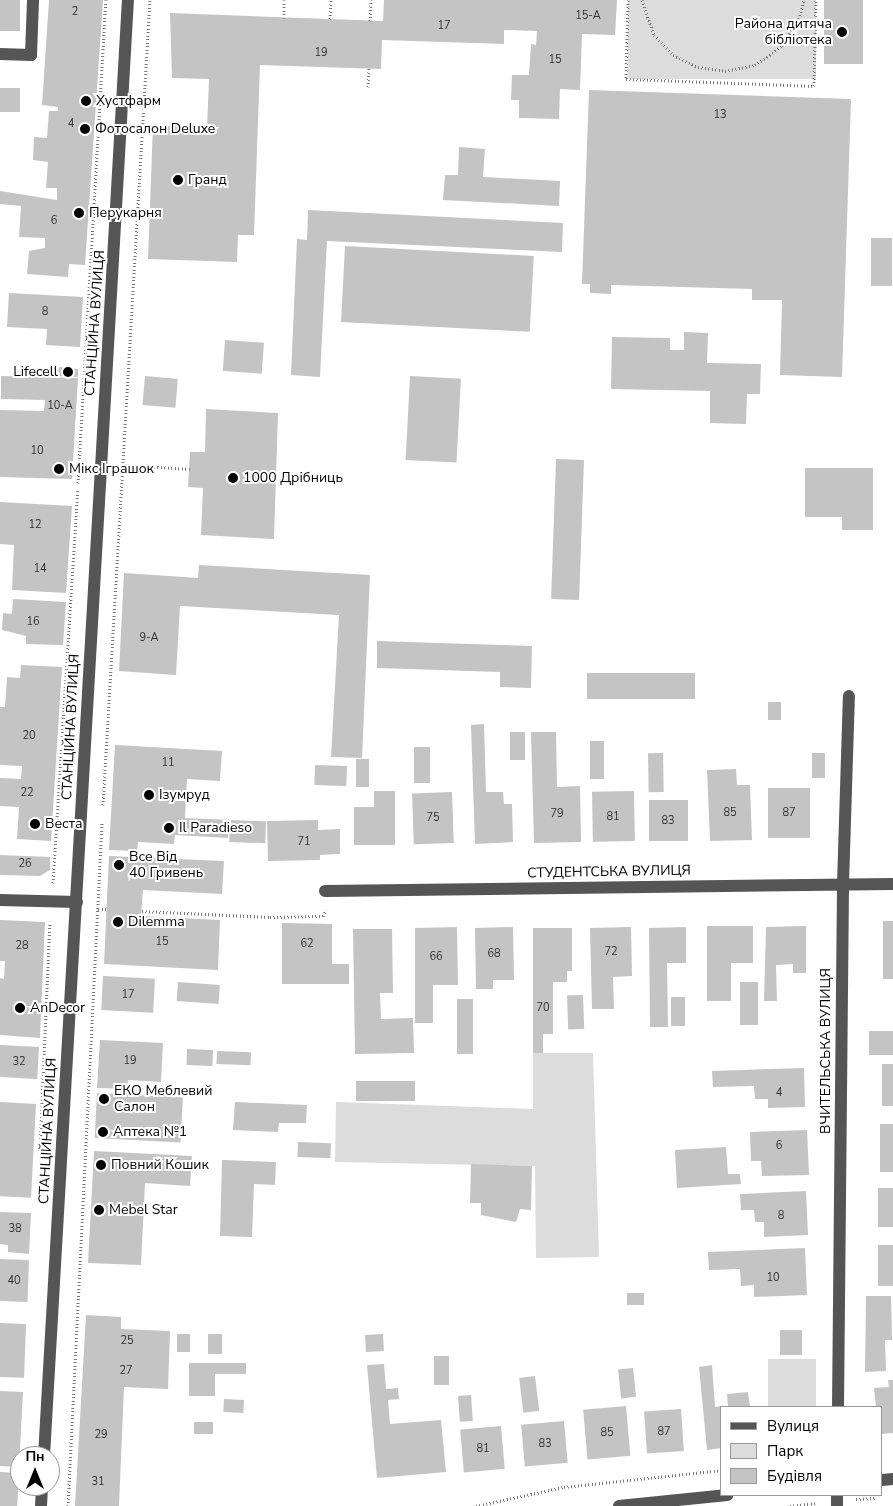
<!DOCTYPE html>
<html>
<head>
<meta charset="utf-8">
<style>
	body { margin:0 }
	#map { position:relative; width:893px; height:1506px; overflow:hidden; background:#fff; font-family:"Nunito Sans",sans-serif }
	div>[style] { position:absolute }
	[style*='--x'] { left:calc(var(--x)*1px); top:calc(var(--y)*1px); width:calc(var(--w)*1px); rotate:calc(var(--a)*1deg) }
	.green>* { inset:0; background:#dcdcdc; transform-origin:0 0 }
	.building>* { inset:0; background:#c4c4c4; transform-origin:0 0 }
	.path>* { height:3px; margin-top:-1.5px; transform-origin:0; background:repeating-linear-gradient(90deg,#777 0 1px,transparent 0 3.5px) }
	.minor>* { height:12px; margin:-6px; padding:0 6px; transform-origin:6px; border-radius:6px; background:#555 }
	.dots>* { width:14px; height:14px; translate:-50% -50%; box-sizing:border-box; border:2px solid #fff; border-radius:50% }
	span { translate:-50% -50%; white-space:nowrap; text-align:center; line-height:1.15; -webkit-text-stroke:4px #fff; paint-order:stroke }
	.number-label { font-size:11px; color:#313131 }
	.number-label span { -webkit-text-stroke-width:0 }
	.poi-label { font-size:14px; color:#000 }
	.right { translate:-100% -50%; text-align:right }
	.left { translate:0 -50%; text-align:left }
	.street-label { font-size:14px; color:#000 }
	.legend { position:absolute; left:720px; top:1406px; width:162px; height:90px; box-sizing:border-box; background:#fff; border:1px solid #999; margin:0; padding:6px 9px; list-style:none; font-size:15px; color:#000 }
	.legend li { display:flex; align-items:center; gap:10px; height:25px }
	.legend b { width:25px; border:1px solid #999 }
	.north { position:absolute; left:10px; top:1446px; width:50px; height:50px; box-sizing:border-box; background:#fff; border:1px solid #999; border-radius:50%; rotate:0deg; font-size:14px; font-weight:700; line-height:20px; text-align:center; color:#000 }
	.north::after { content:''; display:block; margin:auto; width:18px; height:22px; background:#000; clip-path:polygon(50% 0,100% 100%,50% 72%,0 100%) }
</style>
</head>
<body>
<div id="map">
	<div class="green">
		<i style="left:628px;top:0;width:188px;height:79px"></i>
		<i style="clip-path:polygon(533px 1053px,593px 1053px,599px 1257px,536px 1258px,535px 1166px,335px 1162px,336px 1102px,533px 1109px)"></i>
		<i style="left:816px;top:1359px;width:48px;height:48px;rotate:90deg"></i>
	</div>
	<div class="building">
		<i style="left:0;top:0;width:20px;height:31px"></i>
		<i style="clip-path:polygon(49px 0,103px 0,85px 265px,69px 264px,68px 277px,27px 274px,29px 251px,45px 248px,45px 238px,19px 237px,21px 206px,0 204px,0 191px,57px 200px,57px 188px,46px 188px,48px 162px,33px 160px,34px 137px,47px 138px,49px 111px,58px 111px,58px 107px,42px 105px)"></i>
		<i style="clip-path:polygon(384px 0,617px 0,615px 35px,582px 34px,580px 90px,560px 89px,559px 119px,519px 118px,519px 100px,511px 100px,512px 75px,529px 75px,531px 44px,536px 45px,537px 31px,504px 30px,504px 44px,382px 40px,381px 69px,260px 65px,254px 235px,238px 235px,237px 262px,148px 259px,153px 125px,207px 128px,209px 79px,172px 78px,170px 13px,383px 21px)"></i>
		<i style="left:824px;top:0;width:39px;height:64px"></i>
		<i style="left:0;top:88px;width:20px;height:24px"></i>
		<i style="clip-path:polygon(589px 90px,851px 99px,842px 377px,780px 375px,782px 300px,752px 300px,752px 289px,611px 285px,611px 294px,590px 293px,590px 284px,582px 284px)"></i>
		<i style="clip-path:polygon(459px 147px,485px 149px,483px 177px,560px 181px,559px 206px,443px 200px,445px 175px,458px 175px)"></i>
		<i style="clip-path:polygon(308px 210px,563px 223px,562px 252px,327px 241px,320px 377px,291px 375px,297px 239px,307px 240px)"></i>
		<i style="left:892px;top:238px;width:48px;height:21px;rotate:90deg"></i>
		<i style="left:345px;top:246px;width:189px;height:76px;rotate:3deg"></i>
		<i style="clip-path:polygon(9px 293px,83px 297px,80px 347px,46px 345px,47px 329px,7px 327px)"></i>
		<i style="clip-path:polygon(684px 332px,708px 333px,707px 363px,761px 364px,760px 394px,747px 394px,746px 424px,710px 423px,710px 391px,611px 389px,612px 337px,670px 338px,670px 350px,684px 350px)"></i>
		<i style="left:225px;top:340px;width:39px;height:31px;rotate:4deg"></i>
		<i style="clip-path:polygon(59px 367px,78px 369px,78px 377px,58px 376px)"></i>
		<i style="clip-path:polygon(1px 376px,78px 378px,72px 479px,0 477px,0 410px,44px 411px,45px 400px,1px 399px)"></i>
		<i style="left:145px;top:376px;width:33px;height:29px;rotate:5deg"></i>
		<i style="left:410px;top:376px;width:51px;height:84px;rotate:3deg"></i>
		<i style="clip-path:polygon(206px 409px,278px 413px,274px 539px,201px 535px,203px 488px,188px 487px,190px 452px,205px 452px)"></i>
		<i style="left:556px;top:459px;width:28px;height:140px;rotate:2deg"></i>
		<i style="clip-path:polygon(805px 468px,873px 468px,873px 530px,842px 530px,842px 517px,805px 517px)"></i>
		<i style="clip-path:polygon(0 502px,72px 506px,66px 593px,12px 590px,14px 545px,0 544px)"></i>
		<i style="clip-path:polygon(199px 565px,370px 575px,362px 758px,331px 757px,339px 615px,180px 606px,176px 675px,119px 671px,124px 573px,198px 578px)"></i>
		<i style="clip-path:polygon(13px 599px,66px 602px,63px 645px,26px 644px,26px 636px,2px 630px,3px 613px,12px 614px)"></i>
		<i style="clip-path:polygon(377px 641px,532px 646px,531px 688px,500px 687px,500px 672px,377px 668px)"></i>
		<i style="clip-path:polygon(21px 665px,62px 667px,51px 841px,17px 839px,19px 807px,0 806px,0 778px,21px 779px,22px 766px,0 765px,0 707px,5px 707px,7px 677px,20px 678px)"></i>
		<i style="left:695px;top:673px;width:26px;height:108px;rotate:90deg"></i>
		<i style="left:768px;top:702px;width:13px;height:18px"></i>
		<i style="clip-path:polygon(484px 724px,486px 792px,503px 792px,504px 804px,512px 804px,513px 842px,475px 844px,471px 725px)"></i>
		<i style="left:510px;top:732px;width:15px;height:28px"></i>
		<i style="clip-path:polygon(531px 732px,556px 732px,557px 787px,580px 786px,581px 842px,534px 843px)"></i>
		<i style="left:590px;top:741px;width:14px;height:38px"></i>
		<i style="clip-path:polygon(115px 745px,222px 751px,220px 781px,187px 779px,185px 818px,229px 820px,228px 838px,175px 835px,174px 844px,138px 842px,137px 851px,109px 850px)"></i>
		<i style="left:414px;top:747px;width:16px;height:36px"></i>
		<i style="left:663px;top:753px;width:39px;height:15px;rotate:89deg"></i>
		<i style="left:812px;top:753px;width:13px;height:25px"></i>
		<i style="left:356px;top:759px;width:13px;height:28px"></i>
		<i style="left:315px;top:765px;width:32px;height:20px;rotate:2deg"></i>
		<i style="clip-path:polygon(736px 769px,737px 785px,750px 785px,752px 840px,710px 841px,707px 770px)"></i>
		<i style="left:768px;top:788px;width:42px;height:50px"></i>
		<i style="clip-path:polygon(374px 791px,395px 791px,395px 845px,354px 845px,354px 807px,374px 807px)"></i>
		<i style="left:634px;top:791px;width:50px;height:42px;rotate:89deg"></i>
		<i style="left:452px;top:792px;width:51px;height:40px;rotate:88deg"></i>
		<i style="left:649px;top:800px;width:39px;height:41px"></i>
		<i style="left:230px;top:820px;width:36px;height:22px;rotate:2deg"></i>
		<i style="clip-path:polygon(318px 820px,318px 830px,340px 829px,340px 854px,320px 855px,320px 860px,268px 861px,267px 821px)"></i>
		<i style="clip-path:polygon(0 855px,50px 857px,50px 870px,40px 876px,0 875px)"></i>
		<i style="clip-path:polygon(109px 856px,224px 861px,222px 894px,143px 890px,141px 916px,220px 920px,218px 970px,104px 964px)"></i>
		<i style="clip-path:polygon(0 920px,45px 922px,40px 1038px,0 1035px,0 978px,4px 979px,5px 961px,0 961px)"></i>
		<i style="left:883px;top:921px;width:10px;height:58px"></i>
		<i style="clip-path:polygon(282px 923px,332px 924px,332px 964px,349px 964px,349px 984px,282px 984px)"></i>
		<i style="clip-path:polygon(707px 926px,753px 926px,753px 963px,731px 963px,731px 1001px,707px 1001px)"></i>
		<i style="clip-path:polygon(806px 926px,806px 973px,793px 973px,793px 964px,776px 965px,777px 1001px,764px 1001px,766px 927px)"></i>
		<i style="clip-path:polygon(457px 927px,458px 985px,433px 985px,433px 1023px,415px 1023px,415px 928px)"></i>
		<i style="clip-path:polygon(513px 927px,514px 980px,493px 980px,493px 989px,476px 989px,475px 928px)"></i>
		<i style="clip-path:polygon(631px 927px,632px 976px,613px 977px,614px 1009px,592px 1009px,590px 928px)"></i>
		<i style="clip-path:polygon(686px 927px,686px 963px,667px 963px,668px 1027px,650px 1027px,649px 928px)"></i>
		<i style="clip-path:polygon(533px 928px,572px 928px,572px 971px,567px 971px,567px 982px,553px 982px,553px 1034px,543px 1034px,543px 1053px,533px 1053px)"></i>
		<i style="clip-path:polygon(353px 929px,392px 929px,393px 993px,380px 993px,381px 1019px,413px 1018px,414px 1053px,355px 1054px)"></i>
		<i style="left:103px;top:976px;width:52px;height:34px;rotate:3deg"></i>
		<i style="left:178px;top:982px;width:42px;height:19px;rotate:4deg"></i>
		<i style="left:740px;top:982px;width:18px;height:43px"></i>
		<i style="left:583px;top:995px;width:34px;height:16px;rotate:88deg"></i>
		<i style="left:671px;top:997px;width:14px;height:29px"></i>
		<i style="left:457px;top:999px;width:16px;height:55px"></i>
		<i style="left:869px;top:1031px;width:24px;height:24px"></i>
		<i style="clip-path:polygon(100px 1040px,163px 1043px,161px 1082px,128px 1080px,127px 1089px,97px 1088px)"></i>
		<i style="left:0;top:1045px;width:39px;height:32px;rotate:3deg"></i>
		<i style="left:187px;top:1049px;width:26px;height:16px;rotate:2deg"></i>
		<i style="left:217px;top:1051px;width:34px;height:13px;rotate:2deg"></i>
		<i style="left:882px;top:1064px;width:11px;height:42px"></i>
		<i style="clip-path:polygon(804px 1068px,805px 1107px,768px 1108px,768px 1099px,755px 1099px,754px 1086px,713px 1087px,712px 1071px)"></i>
		<i style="left:415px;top:1081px;width:20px;height:59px;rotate:90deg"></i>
		<i style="left:97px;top:1093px;width:86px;height:45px;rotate:3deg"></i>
		<i style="left:0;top:1102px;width:36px;height:94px;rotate:3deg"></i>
		<i style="clip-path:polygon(235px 1102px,307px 1105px,306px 1123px,279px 1123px,278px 1132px,233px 1130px)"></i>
		<i style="left:880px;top:1124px;width:13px;height:48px"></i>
		<i style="clip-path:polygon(807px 1130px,809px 1175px,762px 1176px,761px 1161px,751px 1161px,750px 1132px)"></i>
		<i style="left:298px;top:1142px;width:33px;height:15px;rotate:2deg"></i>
		<i style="clip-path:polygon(726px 1147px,728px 1174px,740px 1174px,741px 1184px,677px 1188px,675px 1150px)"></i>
		<i style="clip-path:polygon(94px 1151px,192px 1156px,190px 1186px,145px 1183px,141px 1265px,88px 1263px)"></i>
		<i style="clip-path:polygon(222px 1160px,276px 1162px,275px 1185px,254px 1184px,252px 1237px,220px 1236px)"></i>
		<i style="clip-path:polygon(471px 1164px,532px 1166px,531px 1210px,520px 1209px,516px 1222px,481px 1215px,481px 1203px,470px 1203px)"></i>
		<i style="left:878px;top:1188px;width:15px;height:39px"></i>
		<i style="clip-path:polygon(806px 1191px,808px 1235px,764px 1237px,764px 1222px,755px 1222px,754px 1210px,741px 1210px,740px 1194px)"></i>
		<i style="clip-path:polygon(0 1212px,31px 1213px,29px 1254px,8px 1252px,8px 1245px,0 1244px)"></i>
		<i style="left:878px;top:1245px;width:15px;height:41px"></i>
		<i style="clip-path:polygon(805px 1248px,807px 1295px,754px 1297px,754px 1285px,741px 1286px,740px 1269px,709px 1270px,708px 1252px)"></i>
		<i style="left:0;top:1259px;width:29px;height:42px;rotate:2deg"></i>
		<i style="left:644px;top:1293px;width:12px;height:17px;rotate:90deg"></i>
		<i style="clip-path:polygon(866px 1296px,891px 1296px,892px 1340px,885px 1340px,886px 1371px,865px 1372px)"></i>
		<i style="clip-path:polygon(86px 1315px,121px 1317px,121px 1329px,170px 1331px,168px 1389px,124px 1387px,119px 1506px,75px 1506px)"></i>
		<i style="left:0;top:1323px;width:26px;height:54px;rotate:2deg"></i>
		<i style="left:780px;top:1330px;width:22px;height:25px"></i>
		<i style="left:177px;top:1334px;width:13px;height:18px"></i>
		<i style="left:208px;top:1334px;width:14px;height:20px"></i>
		<i style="left:383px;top:1334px;width:17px;height:18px;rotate:87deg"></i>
		<i style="left:434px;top:1356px;width:15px;height:29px"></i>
		<i style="clip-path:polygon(189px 1363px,246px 1363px,246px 1374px,215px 1374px,215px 1396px,189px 1396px)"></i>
		<i style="clip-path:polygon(384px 1364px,386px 1389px,398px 1388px,399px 1399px,388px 1400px,390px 1424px,441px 1420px,446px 1472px,377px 1478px,367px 1365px)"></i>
		<i style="clip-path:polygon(712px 1365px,715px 1407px,722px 1406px,722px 1448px,707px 1450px,699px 1367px)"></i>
		<i style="left:633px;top:1368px;width:29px;height:15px;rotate:84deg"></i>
		<i style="left:535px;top:1376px;width:35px;height:16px;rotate:83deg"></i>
		<i style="clip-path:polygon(888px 1380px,893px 1380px,893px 1433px,882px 1434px,882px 1407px,876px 1407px,874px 1388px,889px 1387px)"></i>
		<i style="clip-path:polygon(0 1391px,23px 1392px,19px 1467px,0 1466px)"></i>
		<i style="clip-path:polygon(748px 1392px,750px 1407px,728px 1407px,727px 1394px)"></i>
		<i style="left:471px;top:1395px;width:26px;height:13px;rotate:86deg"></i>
		<i style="left:224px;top:1399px;width:20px;height:13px;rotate:3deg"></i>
		<i style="left:626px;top:1406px;width:50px;height:43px;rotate:85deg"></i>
		<i style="left:681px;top:1409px;width:42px;height:37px;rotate:86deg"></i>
		<i style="left:564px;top:1421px;width:42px;height:43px;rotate:85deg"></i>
		<i style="left:194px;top:1422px;width:19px;height:12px"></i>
		<i style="left:501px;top:1426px;width:43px;height:41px;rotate:85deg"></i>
		<i style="left:0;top:1472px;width:19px;height:34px;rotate:3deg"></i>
	</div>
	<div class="path">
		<i style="--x:628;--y:0;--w:79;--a:91.5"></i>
		<i style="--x:626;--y:79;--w:188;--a:2.1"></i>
		<i style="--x:814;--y:86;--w:86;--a:-88.7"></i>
		<i style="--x:642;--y:0;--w:37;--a:71"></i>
		<i style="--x:654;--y:35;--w:28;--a:46"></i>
		<i style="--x:673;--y:55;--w:28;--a:26"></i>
		<i style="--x:698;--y:67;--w:27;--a:8"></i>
		<i style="--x:725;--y:71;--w:31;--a:-11"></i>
		<i style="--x:755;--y:65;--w:33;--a:-35"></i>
		<i style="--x:782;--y:46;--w:32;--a:-58"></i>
		<i style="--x:799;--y:19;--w:20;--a:-75"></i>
		<i style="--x:284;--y:18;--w:18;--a:-90"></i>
		<i style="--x:330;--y:19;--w:19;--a:-87"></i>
		<i style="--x:370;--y:21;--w:21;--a:-87"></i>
		<i style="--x:368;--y:87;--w:19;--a:-87"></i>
		<i style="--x:126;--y:465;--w:64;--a:3.6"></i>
		<i style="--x:78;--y:483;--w:484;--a:-86.7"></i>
		<i style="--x:103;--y:805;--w:806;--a:-86.66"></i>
		<i style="--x:53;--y:883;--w:394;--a:-86.4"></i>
		<i style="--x:98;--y:909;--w:8;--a:0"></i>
		<i style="--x:142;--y:911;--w:128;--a:2.7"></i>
		<i style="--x:270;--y:917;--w:53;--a:-1.1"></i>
		<i style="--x:323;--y:916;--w:7;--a:-63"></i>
		<i style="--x:40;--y:1149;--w:228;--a:-87.5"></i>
		<i style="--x:856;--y:1499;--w:19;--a:-3"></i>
		<i style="--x:68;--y:1506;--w:685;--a:-87.15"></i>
		<i style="--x:476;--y:1506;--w:90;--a:-12.2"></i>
		<i style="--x:564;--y:1487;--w:159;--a:-6.1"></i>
		<i style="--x:790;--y:1506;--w:28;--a:-6"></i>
	</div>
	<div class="minor">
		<i style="--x:0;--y:54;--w:31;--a:2"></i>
		<i style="--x:31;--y:55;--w:55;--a:-87.9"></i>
		<i style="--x:325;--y:891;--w:568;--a:-0.71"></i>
		<i style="--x:0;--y:900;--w:77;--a:1.5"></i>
		<i style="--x:838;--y:1407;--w:523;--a:-89.45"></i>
		<i style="--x:843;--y:884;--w:188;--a:-88.2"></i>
		<i style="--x:44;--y:1456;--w:1458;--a:-86.7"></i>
		<i style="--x:882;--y:1480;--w:11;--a:-5"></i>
		<i style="--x:41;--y:1506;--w:20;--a:-87"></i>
		<i style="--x:619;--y:1506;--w:109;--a:-5.8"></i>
		<i style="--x:837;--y:1506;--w:11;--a:-90"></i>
	</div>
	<div class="dots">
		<i style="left:842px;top:32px;background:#000"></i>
		<i style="left:86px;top:101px;background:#000"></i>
		<i style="left:85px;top:129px;background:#000"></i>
		<i style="left:178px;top:180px;background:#000"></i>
		<i style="left:79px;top:213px;background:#000"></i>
		<i style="left:68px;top:372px;background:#000"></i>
		<i style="left:59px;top:469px;background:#000"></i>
		<i style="left:233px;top:478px;background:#000"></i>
		<i style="left:149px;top:795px;background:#000"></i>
		<i style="left:35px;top:824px;background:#000"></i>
		<i style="left:169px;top:828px;background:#000"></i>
		<i style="left:119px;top:865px;background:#000"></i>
		<i style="left:118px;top:922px;background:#000"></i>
		<i style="left:20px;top:1008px;background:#000"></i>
		<i style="left:104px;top:1099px;background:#000"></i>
		<i style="left:103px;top:1132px;background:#000"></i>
		<i style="left:101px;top:1165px;background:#000"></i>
		<i style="left:99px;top:1210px;background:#000"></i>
	</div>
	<div class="number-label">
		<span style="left:75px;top:12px">2</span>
		<span style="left:588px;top:16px">15-А</span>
		<span style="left:444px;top:26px">17</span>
		<span style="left:321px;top:53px">19</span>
		<span style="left:555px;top:60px">15</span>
		<span style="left:720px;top:115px">13</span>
		<span style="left:71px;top:124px">4</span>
		<span style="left:54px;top:221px">6</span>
		<span style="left:45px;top:312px">8</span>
		<span style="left:60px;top:406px">10-А</span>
		<span style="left:37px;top:451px">10</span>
		<span style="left:35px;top:525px">12</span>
		<span style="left:40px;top:569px">14</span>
		<span style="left:33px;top:622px">16</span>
		<span style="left:149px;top:638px">9-А</span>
		<span style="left:29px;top:736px">20</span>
		<span style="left:168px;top:763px">11</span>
		<span style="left:27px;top:793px">22</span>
		<span style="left:730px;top:813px">85</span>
		<span style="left:789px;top:813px">87</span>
		<span style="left:557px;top:814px">79</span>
		<span style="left:613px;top:817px">81</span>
		<span style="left:433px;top:818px">75</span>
		<span style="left:668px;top:821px">83</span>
		<span style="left:304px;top:842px">71</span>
		<span style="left:25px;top:864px">26</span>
		<span style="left:162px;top:942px">15</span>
		<span style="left:307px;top:944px">62</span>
		<span style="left:22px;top:946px">28</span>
		<span style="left:611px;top:952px">72</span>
		<span style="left:494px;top:954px">68</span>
		<span style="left:436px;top:957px">66</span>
		<span style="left:128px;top:995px">17</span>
		<span style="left:543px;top:1008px">70</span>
		<span style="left:130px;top:1061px">19</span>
		<span style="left:19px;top:1062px">32</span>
		<span style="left:779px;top:1093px">4</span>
		<span style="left:779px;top:1146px">6</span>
		<span style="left:781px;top:1216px">8</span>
		<span style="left:15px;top:1229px">38</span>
		<span style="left:773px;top:1278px">10</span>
		<span style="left:14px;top:1281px">40</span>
		<span style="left:127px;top:1341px">25</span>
		<span style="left:126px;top:1371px">27</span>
		<span style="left:664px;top:1432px">87</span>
		<span style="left:607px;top:1433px">85</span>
		<span style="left:101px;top:1435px">29</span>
		<span style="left:545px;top:1444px">83</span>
		<span style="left:483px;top:1449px">81</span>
		<span style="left:98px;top:1482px">31</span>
	</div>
	<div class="poi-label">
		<span class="right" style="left:832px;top:32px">Района дитяча<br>бібліотека</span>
		<span class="left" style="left:96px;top:101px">Хустфарм</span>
		<span class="left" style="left:95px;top:129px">Фотосалон Deluxe</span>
		<span class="left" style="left:188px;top:180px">Гранд</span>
		<span class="left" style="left:89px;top:213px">Перукарня</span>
		<span class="right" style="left:58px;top:372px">Lifecell</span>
		<span class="left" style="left:69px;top:469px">Мікс Іграшок</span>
		<span class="left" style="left:243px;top:478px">1000 Дрібниць</span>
		<span class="left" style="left:159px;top:795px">Ізумруд</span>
		<span class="left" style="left:45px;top:824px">Веста</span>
		<span class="left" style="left:179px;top:828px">Il Paradieso</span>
		<span class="left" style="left:129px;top:865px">Все Від<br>40 Гривень</span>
		<span class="left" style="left:128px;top:922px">Dilemma</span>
		<span class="left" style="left:30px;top:1008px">AnDecor</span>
		<span class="left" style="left:114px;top:1099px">ЕКО Меблевий<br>Салон</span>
		<span class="left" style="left:113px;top:1132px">Аптека №1</span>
		<span class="left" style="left:111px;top:1165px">Повний Кошик</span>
		<span class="left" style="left:109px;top:1210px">Mebel Star</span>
	</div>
	<div class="street-label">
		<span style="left:95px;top:323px;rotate:-86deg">СТАНЦІЙНА ВУЛИЦЯ</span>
		<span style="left:71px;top:727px;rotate:-87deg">СТАНЦІЙНА ВУЛИЦЯ</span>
		<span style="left:609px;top:872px;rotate:-1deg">СТУДЕНТСЬКА ВУЛИЦЯ</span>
		<span style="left:826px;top:1051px;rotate:-90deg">ВЧИТЕЛЬСЬКА ВУЛИЦЯ</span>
		<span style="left:48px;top:1131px;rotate:-87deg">СТАНЦІЙНА ВУЛИЦЯ</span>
	</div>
	<ul class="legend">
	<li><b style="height:6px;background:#555"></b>Вулиця</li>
	<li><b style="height:14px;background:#dcdcdc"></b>Парк</li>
	<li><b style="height:14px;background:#c4c4c4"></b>Будівля</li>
	</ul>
	<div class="north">Пн</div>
</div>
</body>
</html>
